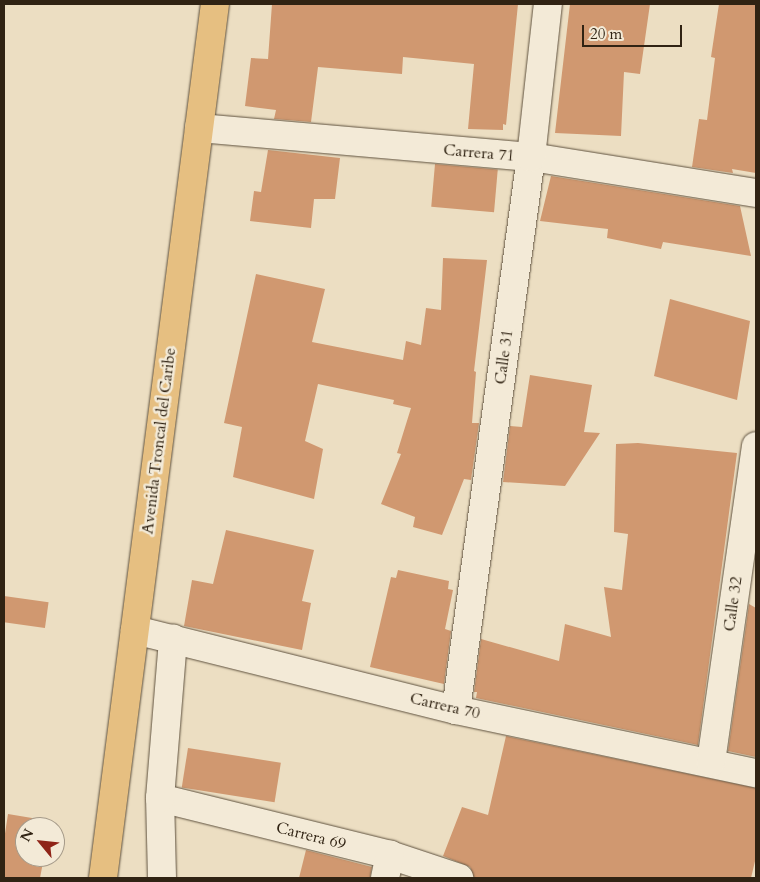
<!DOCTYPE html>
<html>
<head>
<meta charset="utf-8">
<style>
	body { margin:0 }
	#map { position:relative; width:760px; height:882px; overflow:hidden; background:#ecdec2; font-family:Cardo,serif }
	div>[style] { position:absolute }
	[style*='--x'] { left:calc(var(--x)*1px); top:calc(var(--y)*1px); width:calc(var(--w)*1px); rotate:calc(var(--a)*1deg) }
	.building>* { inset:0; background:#d09870; transform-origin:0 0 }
	.roads { filter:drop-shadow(0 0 1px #5f523f) drop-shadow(0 0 1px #5f523f) }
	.street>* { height:28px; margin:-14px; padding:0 14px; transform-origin:14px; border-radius:14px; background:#f3ead7 }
	.highway>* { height:28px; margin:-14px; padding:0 14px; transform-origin:14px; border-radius:14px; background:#e6bf81 }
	span { translate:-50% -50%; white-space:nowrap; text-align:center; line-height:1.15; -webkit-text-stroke:5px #f3ead7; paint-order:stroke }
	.street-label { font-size:16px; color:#302313 }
	.frame { position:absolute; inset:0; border:5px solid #302313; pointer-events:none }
	.north { position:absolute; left:15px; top:817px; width:50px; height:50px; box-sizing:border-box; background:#f3ead7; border:1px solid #a59a89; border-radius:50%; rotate:298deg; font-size:14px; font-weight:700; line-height:20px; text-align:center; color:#302313 }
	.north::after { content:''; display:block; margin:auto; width:18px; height:22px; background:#8f2418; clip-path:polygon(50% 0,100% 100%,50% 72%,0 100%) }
	.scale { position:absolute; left:582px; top:25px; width:100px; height:22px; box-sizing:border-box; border:2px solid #302313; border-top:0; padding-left:6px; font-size:15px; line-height:18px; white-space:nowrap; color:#302313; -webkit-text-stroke:4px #f3ead7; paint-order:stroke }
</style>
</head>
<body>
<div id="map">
	<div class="building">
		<i style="clip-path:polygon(272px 4px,518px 4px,506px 125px,503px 124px,503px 130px,468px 129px,474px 64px,403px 57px,402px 74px,318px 67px,311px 122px,274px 119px,276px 110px,245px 106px,251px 58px,268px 59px)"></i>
		<i style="clip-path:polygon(570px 4px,650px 4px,640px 74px,624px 72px,621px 136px,555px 133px)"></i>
		<i style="clip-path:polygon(719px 4px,756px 4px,756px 173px,732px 169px,733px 173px,692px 167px,699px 119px,707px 120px,715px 58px,711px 57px)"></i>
		<i style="clip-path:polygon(268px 150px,340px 158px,335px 199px,314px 199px,311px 228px,250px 221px,254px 191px,261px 192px)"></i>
		<i style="left:435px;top:164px;width:63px;height:43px;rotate:5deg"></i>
		<i style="clip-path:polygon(551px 176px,740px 206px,751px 256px,663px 242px,661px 249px,607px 238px,608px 229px,540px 221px)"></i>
		<i style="clip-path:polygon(443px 258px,487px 260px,474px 371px,476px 372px,472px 423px,479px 423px,471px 480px,464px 479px,442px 535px,413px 527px,415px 517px,381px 504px,401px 454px,397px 453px,411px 408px,393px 404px,394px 400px,318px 384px,305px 441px,323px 449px,314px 499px,233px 477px,242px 427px,224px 423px,256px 274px,325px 289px,312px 342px,403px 360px,406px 341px,421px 345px,426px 308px,441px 310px)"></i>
		<i style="clip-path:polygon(670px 299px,750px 321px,737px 400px,654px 376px)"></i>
		<i style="clip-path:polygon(530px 375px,592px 385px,584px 432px,600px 433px,565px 486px,503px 482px,510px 426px,522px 427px)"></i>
		<i style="clip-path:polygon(638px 443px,737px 453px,698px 745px,476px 698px,477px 692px,474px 692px,481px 639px,559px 661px,565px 624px,611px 637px,604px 587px,622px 590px,628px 534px,614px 532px,616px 444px)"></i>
		<i style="clip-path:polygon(226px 530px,314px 550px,302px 601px,311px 603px,302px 650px,184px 626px,192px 580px,213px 584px)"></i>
		<i style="clip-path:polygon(398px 570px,449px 581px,448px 589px,453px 590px,445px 629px,451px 631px,444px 684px,370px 667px,391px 577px,396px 578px)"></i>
		<i style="left:4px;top:596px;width:45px;height:26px;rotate:8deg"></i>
		<i style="clip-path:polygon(749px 604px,756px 608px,756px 757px,728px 751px)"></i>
		<i style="clip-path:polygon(506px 736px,756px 788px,756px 857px,751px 878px,474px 878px,470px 867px,443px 856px,462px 807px,488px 815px)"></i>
		<i style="left:188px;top:748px;width:94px;height:40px;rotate:9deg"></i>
		<i style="clip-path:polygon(8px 814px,50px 821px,49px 827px,25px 827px,25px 857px,44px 857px,40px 878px,4px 878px,4px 840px)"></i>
		<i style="clip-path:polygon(306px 850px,372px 867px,370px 878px,299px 878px)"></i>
	</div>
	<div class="roads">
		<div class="street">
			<i style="--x:199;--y:128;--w:333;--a:5"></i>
			<i style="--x:531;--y:157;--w:228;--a:9.1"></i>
			<i style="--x:135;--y:630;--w:331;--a:14"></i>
			<i style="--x:456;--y:710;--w:307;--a:11.9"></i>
			<i style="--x:456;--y:710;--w:558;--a:-82.28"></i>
			<i style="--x:531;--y:157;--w:154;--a:-83.7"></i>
			<i style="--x:711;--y:762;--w:319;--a:-81.9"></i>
			<i style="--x:160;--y:798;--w:237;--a:13.9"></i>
			<i style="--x:390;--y:855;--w:73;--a:18.4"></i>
			<i style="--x:162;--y:878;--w:80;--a:-91.4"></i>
			<i style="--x:160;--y:798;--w:160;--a:-85.3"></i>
			<i style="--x:385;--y:878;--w:24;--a:-78"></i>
		</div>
		<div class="highway">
			<i style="--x:103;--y:878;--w:881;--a:-82.7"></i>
		</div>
	</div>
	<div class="street-label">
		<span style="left:479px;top:153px;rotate:5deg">Carrera 71</span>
		<span style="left:504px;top:357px;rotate:-82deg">Calle 31</span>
		<span style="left:159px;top:441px;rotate:-83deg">Avenida Troncal del Caribe</span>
		<span style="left:733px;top:604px;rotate:-82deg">Calle 32</span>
		<span style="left:445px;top:706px;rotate:13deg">Carrera 70</span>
		<span style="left:311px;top:836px;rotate:14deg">Carrera 69</span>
	</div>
	<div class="frame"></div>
	<div class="north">N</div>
	<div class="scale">20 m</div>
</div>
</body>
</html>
